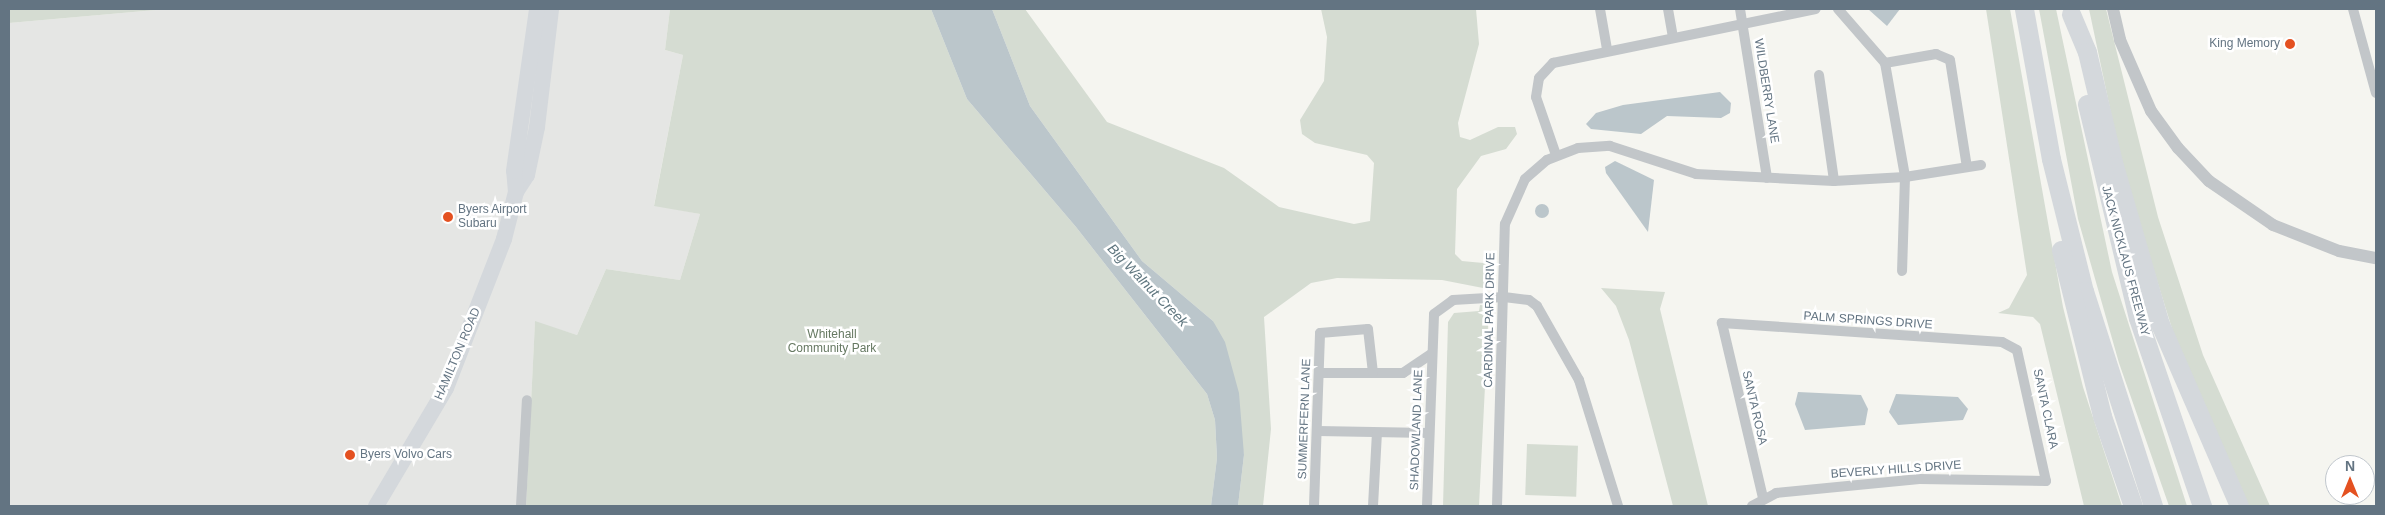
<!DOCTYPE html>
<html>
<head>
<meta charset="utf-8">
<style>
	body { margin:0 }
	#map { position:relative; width:2385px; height:515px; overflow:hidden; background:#f5f5f0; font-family:Helvetica,sans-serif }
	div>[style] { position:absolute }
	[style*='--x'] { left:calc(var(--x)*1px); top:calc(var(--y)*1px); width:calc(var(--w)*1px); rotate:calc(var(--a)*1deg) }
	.built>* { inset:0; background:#e5e6e4 }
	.green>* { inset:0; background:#d5dcd2; transform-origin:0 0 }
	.water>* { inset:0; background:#bbc6cb }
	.round { border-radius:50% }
	.minor>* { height:10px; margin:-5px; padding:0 5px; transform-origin:5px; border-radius:5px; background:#c2c6c9 }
	.tertiary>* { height:12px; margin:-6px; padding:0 6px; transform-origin:6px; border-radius:6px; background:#c2c6c9 }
	.primary>* { height:16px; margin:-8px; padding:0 8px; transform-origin:8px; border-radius:8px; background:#d4d8dc }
	.motorway>* { height:19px; margin:-9.5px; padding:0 9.5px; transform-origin:9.5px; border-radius:9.5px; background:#d4d8dc }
	.dots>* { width:14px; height:14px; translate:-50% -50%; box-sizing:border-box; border:2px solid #fff; border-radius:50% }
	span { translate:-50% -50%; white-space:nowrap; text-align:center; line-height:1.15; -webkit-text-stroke:5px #fff; paint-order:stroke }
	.poi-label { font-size:12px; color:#637482 }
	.right { translate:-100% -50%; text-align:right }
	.left { translate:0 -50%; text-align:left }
	.street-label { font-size:12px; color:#637482 }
	.park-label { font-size:12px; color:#667962 }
	.water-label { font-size:14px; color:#5f767f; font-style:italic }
	.frame { position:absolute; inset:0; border:10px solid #637482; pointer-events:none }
	.north { position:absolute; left:2325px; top:455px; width:50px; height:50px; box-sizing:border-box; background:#fff; border:1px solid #c1c7cd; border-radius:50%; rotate:0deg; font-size:14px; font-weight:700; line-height:20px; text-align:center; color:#637482 }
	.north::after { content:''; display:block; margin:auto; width:18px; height:22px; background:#e45121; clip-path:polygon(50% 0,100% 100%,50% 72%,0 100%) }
</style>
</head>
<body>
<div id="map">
	<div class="built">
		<i style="clip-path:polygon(167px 9px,670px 9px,665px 50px,683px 55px,654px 205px,700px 214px,680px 280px,606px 269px,577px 335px,535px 322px,526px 506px,9px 506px,9px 23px)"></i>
	</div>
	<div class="green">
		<i style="clip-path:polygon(9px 9px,167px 9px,9px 23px)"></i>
		<i style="clip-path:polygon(670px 9px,931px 9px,967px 99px,1076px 227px,1207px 394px,1215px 420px,1217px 458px,1211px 506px,526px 506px,535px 321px,577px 335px,606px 269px,680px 280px,700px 214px,654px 206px,683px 55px,665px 50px)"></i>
		<i style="clip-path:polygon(992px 9px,1025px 9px,1107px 122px,1224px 168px,1279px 207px,1354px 224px,1370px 221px,1374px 163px,1367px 155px,1315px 143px,1302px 134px,1300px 120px,1324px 81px,1327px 37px,1321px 9px,1476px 9px,1479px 44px,1458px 123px,1460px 137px,1470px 140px,1498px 127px,1515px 127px,1517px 134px,1506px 149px,1481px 156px,1457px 189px,1455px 254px,1462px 261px,1494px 264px,1492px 281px,1483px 288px,1442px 280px,1337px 278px,1311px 283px,1264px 317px,1271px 429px,1263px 506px,1238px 506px,1244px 455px,1213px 321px,1142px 261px,1030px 106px)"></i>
		<i style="clip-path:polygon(1986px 9px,2010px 9px,2063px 307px,2083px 387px,2122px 506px,2084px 506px,2040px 324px,2033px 317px,1998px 313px,2009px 308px,2027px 275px)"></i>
		<i style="clip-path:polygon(2039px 9px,2056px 9px,2112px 272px,2187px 506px,2169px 506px,2119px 363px,2078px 219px)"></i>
		<i style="clip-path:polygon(2089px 9px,2106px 9px,2158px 217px,2203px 355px,2270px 506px,2247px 506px,2180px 354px,2124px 175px)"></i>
		<i style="clip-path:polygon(1601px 288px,1665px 292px,1660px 309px,1708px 506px,1673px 506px,1629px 340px,1616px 306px)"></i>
		<i style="clip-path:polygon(1480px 305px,1489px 306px,1479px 506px,1443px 506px,1448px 322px,1454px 313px,1479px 311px)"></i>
		<i style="left:1527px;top:444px;width:51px;height:51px;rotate:2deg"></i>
	</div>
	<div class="water">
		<i style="clip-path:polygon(931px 9px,992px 9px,1030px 106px,1142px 261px,1213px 321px,1225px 342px,1239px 393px,1244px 455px,1238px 506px,1211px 506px,1217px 458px,1215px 420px,1207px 394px,1076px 227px,967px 99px)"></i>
		<i style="clip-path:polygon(1868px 9px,1900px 9px,1887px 26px)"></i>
		<i style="clip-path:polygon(1720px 92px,1731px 103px,1730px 113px,1721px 118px,1667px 116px,1641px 134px,1591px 129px,1586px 124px,1596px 113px,1623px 105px)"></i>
		<i style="clip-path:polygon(1615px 161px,1654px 180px,1648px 232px,1606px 173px,1605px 167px)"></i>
		<i class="round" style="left:1535px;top:204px;width:14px;height:14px"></i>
		<i style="clip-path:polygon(1798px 392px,1861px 395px,1868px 409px,1865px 425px,1805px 430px,1795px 404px)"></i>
		<i style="clip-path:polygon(1896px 394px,1958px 397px,1968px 409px,1963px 420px,1898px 425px,1889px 412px)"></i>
	</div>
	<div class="minor">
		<i style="--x:1600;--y:9;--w:41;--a:80.1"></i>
		<i style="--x:1668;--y:9;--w:28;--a:80"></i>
		<i style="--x:1740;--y:9;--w:171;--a:80.9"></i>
		<i style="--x:1838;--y:9;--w:72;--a:49"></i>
		<i style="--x:1885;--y:63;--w:116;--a:80"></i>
		<i style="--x:1905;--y:177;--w:94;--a:91.8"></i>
		<i style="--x:2353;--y:9;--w:87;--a:74.7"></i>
		<i style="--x:1885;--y:63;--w:52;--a:-10"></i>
		<i style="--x:1936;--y:54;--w:15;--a:23"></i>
		<i style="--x:1950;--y:60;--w:108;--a:81"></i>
		<i style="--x:1819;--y:75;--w:107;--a:81.9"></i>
		<i style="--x:1556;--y:155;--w:61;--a:-109"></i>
		<i style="--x:1536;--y:97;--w:19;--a:-81"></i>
		<i style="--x:1539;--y:78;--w:21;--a:-47"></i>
		<i style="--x:1553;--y:63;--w:268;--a:-11.6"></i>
		<i style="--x:1320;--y:373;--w:83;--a:0"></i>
		<i style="--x:1403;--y:373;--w:34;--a:-34"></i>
		<i style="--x:1318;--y:431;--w:110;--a:1"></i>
		<i style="--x:521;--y:506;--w:106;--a:-86.8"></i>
		<i style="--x:1314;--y:506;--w:173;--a:-88"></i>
		<i style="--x:1320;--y:333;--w:48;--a:-4.8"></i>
		<i style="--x:1368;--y:329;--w:44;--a:83.5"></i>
		<i style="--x:1373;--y:506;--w:73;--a:-86.9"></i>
		<i style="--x:1427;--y:506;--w:192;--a:-87.9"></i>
		<i style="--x:1434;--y:314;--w:24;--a:-36"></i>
		<i style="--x:1453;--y:300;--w:51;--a:-3.4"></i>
		<i style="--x:1504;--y:297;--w:25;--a:7"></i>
		<i style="--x:1529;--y:300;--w:10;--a:37"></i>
		<i style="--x:1537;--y:306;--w:85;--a:60.4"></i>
		<i style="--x:1579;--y:380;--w:132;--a:72.8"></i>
		<i style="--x:1497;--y:506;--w:282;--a:-88.4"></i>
		<i style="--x:1505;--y:224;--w:49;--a:-66"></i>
		<i style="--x:1525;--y:179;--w:29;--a:-41"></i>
		<i style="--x:1547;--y:160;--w:33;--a:-21"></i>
		<i style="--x:1578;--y:148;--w:32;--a:-4"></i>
		<i style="--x:1610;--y:146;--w:90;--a:18"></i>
		<i style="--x:1696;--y:174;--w:138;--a:2.9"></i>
		<i style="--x:1834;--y:181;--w:71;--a:-3.2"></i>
		<i style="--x:1905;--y:177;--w:77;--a:-9"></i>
		<i style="--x:1752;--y:506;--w:27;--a:-28"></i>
		<i style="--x:1776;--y:493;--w:144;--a:-5.6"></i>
		<i style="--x:1919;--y:479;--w:127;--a:0.9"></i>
		<i style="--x:2046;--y:481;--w:134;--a:-102.5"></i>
		<i style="--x:2017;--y:350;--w:17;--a:-152"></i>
		<i style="--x:2002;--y:342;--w:281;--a:-176.1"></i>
		<i style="--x:1722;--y:323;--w:180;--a:76.8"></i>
	</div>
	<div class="tertiary">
		<i style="--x:2113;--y:9;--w:32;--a:77"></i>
		<i style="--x:2120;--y:40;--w:77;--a:66.4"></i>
		<i style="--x:2151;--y:111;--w:46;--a:53.9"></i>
		<i style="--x:2178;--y:148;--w:45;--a:46.8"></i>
		<i style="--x:2209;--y:181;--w:78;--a:34.5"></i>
		<i style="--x:2273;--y:225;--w:71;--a:21.5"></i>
		<i style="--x:2339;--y:251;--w:38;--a:11"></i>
	</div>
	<div class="primary">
		<i style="--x:516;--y:192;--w:20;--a:-57"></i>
		<i style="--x:527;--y:175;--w:49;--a:-78.2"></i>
		<i style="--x:537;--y:127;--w:119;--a:-83.2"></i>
		<i style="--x:376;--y:506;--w:137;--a:-59.3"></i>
		<i style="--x:446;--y:388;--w:160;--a:-68.7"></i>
		<i style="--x:504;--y:239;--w:49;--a:-75.7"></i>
		<i style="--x:516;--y:192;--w:21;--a:-95"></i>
		<i style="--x:514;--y:171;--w:164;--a:-81.9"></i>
	</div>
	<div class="motorway">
		<i style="--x:2024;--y:9;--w:152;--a:79.8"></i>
		<i style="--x:2051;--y:159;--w:136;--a:76"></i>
		<i style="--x:2084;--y:291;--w:226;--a:72.2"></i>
		<i style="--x:2071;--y:14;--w:41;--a:67.2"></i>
		<i style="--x:2087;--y:52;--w:117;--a:76.7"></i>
		<i style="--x:2114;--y:166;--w:165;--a:73.8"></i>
		<i style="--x:2160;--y:324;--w:198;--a:66.5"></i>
		<i style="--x:2087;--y:104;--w:220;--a:76.6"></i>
		<i style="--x:2138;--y:318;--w:199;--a:71.2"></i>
		<i style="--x:2061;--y:250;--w:171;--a:76.1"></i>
		<i style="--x:2102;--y:416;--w:95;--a:71"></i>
	</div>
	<div class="dots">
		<i style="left:2290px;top:44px;background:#e45121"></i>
		<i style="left:448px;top:217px;background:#e45121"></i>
		<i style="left:350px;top:455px;background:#e45121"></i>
	</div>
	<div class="poi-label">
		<span class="right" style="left:2280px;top:44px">King Memory</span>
		<span class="left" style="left:458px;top:217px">Byers Airport<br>Subaru</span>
		<span class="left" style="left:360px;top:455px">Byers Volvo Cars</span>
	</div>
	<div class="street-label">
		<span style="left:1766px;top:91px;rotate:81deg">WILDBERRY LANE</span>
		<span style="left:2125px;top:261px;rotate:75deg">JACK NICKLAUS FREEWAY</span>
		<span style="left:1490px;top:320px;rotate:-89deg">CARDINAL PARK DRIVE</span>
		<span style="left:1868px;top:321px;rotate:4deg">PALM SPRINGS DRIVE</span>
		<span style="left:458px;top:354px;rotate:-67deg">HAMILTON ROAD</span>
		<span style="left:1754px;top:408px;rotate:77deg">SANTA ROSA</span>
		<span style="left:2045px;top:409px;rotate:78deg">SANTA CLARA</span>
		<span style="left:1305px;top:419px;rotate:-88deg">SUMMERFERN LANE</span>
		<span style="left:1417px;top:430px;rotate:-88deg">SHADOWLAND LANE</span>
		<span style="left:1896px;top:470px;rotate:-4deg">BEVERLY HILLS DRIVE</span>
	</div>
	<div class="park-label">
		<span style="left:832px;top:342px">Whitehall<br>Community Park</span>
	</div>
	<div class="water-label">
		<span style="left:1148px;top:285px;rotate:46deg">Big Walnut Creek</span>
	</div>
	<div class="frame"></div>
	<div class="north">N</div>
</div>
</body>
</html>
